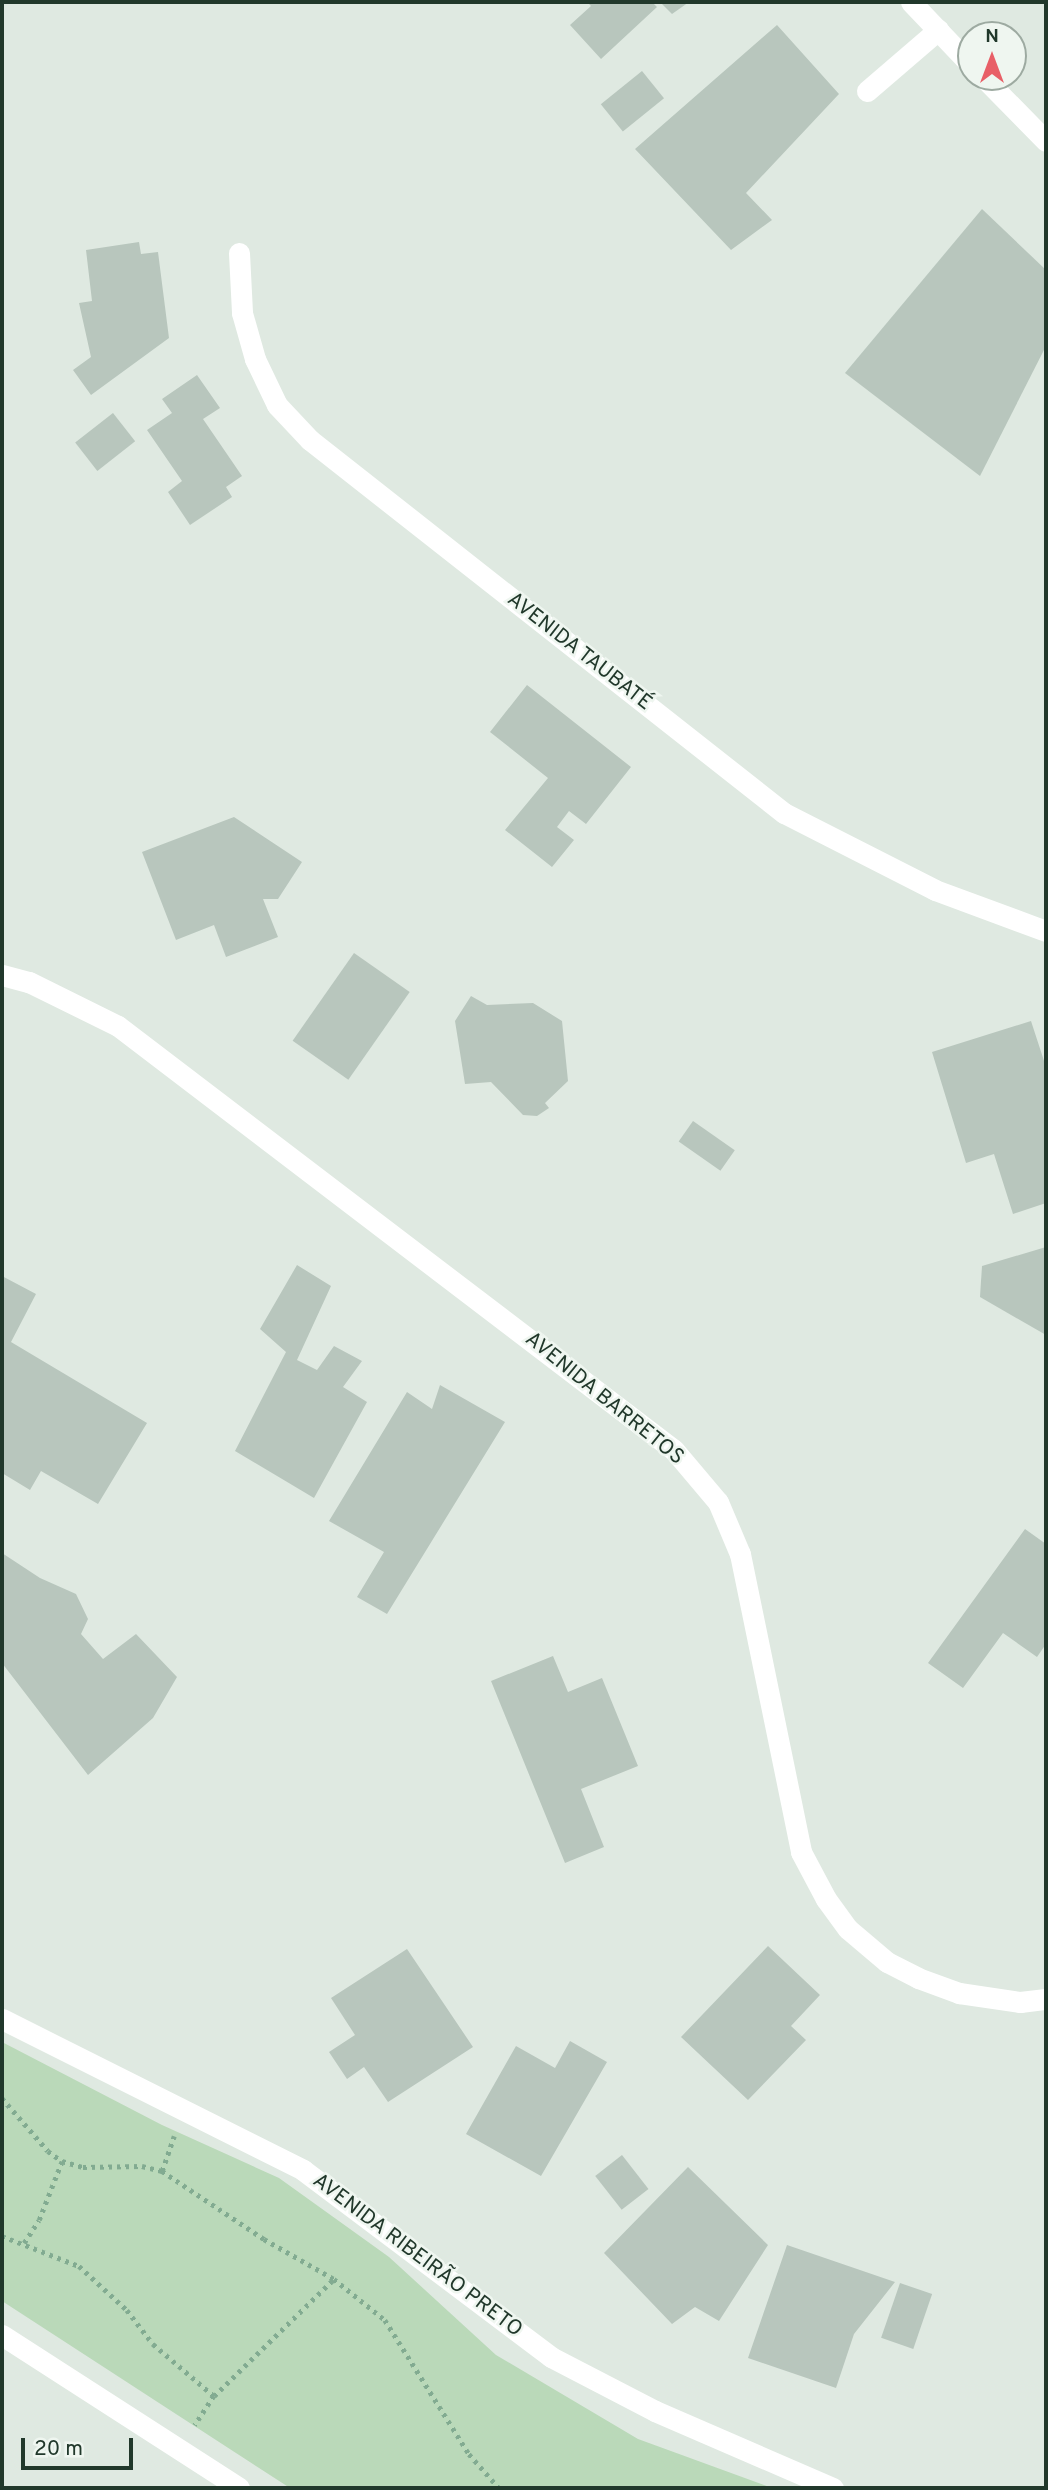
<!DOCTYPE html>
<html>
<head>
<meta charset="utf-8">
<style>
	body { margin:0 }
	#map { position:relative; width:1048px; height:2490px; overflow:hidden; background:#dfe9e1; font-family:Overpass,sans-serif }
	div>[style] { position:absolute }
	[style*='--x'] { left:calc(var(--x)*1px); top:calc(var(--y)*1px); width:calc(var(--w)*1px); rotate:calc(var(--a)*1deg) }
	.green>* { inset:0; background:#bad9b9 }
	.building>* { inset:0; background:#b8c6bd; transform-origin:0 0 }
	.path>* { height:4.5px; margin-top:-2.25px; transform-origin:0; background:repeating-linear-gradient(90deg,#82ab91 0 3.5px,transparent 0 8.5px) }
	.minor>* { height:21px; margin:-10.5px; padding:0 10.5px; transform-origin:10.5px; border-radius:10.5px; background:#fff }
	span { translate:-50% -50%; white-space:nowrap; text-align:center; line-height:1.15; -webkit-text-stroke:5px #eff6f0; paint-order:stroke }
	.street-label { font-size:21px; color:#21382b }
	.frame { position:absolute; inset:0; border:4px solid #21382b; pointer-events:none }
	.north { position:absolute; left:957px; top:21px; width:70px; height:70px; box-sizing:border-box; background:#eff6f0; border:2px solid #9daaa1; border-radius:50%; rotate:0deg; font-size:19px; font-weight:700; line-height:28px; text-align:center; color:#21382b }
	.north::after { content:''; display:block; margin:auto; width:24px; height:32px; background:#e85f67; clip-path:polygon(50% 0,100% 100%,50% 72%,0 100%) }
	.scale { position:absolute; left:21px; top:2438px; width:112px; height:32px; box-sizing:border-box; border:4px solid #21382b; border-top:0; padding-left:9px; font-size:21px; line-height:24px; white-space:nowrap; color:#21382b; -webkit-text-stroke:5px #eff6f0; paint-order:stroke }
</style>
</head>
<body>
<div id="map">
	<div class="green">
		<i style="clip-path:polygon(2px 2042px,162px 2125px,279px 2178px,389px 2257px,496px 2355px,638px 2439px,772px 2488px,290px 2488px,2px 2301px)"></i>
	</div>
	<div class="building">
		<i style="clip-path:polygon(587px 2px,652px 2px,657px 7px,601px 59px,570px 25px,591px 6px)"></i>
		<i style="clip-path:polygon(660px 2px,689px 2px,672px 14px)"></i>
		<i style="clip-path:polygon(777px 25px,839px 94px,746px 193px,772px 220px,731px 250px,635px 149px)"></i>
		<i style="left:642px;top:71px;width:35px;height:53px;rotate:51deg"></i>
		<i style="clip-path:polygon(982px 209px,1046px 270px,1046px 346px,980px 476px,845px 373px)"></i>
		<i style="clip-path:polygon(139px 242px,141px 254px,158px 252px,169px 338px,91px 395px,73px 370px,91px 357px,79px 303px,92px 301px,86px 250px)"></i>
		<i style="clip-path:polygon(197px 375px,220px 408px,203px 419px,242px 476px,226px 487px,232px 497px,190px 525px,168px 492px,182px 481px,147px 430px,172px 413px,162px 399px)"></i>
		<i style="left:113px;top:413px;width:36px;height:48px;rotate:52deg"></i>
		<i style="clip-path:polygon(527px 685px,631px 767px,586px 824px,569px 811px,557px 827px,574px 840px,552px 867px,505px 830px,548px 778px,490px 732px)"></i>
		<i style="clip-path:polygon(234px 817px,302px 862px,278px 899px,263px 899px,278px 937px,226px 957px,214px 925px,176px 940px,142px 852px)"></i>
		<i style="left:354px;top:953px;width:68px;height:107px;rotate:35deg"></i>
		<i style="clip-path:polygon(471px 996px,487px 1005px,533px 1003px,562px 1021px,568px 1081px,545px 1103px,549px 1108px,537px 1116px,523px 1115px,491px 1082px,465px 1084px,455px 1021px)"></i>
		<i style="clip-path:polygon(1031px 1021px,1046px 1067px,1046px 1203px,1013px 1214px,994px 1154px,966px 1163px,932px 1052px)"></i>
		<i style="left:693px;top:1121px;width:51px;height:25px;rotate:35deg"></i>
		<i style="clip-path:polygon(1046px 1247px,1046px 1335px,980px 1297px,982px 1266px)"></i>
		<i style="clip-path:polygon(297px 1265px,331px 1286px,297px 1360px,317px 1370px,334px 1346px,362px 1361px,343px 1387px,367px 1402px,314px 1498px,235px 1451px,286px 1352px,260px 1329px)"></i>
		<i style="clip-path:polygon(2px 1276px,36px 1294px,11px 1342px,147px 1423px,98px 1504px,41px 1471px,30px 1490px,2px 1473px)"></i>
		<i style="clip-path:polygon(440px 1385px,505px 1422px,387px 1614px,357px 1597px,384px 1552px,329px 1521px,407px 1392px,432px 1409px)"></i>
		<i style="clip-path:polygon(1025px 1529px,1046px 1544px,1046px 1644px,1037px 1657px,1003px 1633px,963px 1688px,928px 1663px)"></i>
		<i style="clip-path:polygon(2px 1553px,40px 1578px,76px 1594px,88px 1619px,81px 1634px,103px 1659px,136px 1634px,177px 1677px,153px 1718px,88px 1775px,2px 1663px)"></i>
		<i style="clip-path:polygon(553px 1656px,568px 1692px,602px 1678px,638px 1766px,581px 1789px,604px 1847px,565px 1863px,491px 1681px)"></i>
		<i style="clip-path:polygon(768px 1946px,820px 1995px,791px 2026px,806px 2040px,748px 2100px,681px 2037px)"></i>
		<i style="clip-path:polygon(407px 1949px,473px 2047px,388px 2102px,364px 2067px,347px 2079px,329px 2052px,355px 2035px,331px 1998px)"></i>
		<i style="clip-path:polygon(570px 2041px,607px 2062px,541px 2176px,466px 2134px,516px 2046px,555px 2068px)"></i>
		<i style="left:622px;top:2155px;width:43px;height:34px;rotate:52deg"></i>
		<i style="clip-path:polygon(688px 2167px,768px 2245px,719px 2321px,695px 2307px,672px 2324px,604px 2253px)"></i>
		<i style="clip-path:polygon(787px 2245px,895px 2282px,854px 2334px,836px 2388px,748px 2358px)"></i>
		<i style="left:900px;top:2283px;width:34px;height:58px;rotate:19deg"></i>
	</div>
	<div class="path">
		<i style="--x:2;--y:2098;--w:70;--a:49"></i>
		<i style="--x:48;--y:2151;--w:17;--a:36"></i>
		<i style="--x:62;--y:2161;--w:22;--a:16"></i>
		<i style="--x:83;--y:2167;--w:59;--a:-1"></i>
		<i style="--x:142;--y:2166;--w:21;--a:14"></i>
		<i style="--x:162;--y:2171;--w:123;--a:33.7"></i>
		<i style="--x:264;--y:2239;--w:81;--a:29.7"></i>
		<i style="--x:334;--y:2279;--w:65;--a:38.8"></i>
		<i style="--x:385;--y:2320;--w:158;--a:57.9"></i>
		<i style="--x:469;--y:2454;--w:45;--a:48.6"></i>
		<i style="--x:162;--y:2171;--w:37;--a:-71"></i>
		<i style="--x:2;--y:2236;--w:83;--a:21.3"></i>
		<i style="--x:79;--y:2266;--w:65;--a:42.5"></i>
		<i style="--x:127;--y:2310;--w:43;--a:52.6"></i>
		<i style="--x:153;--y:2344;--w:80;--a:40.4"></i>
		<i style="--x:214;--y:2396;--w:35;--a:123"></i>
		<i style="--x:24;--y:2243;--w:27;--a:-57"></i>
		<i style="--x:39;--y:2220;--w:63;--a:-68.7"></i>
		<i style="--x:214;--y:2396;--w:168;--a:-44.3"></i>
	</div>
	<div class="minor">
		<i style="--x:911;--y:2;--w:87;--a:46.4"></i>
		<i style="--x:983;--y:77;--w:90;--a:45.5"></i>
		<i style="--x:867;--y:91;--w:94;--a:-40.7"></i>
		<i style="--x:239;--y:253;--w:60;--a:87.1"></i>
		<i style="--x:242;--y:313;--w:48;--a:74.2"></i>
		<i style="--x:255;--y:359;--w:51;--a:64.4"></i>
		<i style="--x:277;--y:405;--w:48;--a:46.7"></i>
		<i style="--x:310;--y:440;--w:603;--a:38.2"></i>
		<i style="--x:784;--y:813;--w:169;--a:27"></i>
		<i style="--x:935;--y:890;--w:118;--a:20.3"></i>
		<i style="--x:2;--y:975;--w:28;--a:15"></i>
		<i style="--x:29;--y:982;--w:99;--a:26.3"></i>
		<i style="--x:118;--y:1026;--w:699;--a:37.33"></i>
		<i style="--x:674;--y:1450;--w:68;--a:49.8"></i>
		<i style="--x:718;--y:1502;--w:56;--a:67.1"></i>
		<i style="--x:740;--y:1554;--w:304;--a:78.4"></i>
		<i style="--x:801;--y:1852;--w:53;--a:62"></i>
		<i style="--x:826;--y:1899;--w:37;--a:54"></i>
		<i style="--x:848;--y:1929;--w:51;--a:40.2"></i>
		<i style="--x:887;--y:1962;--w:35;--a:27"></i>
		<i style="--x:918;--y:1978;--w:44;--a:20.1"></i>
		<i style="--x:959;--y:1993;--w:62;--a:8.4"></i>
		<i style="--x:1020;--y:2002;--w:26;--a:-7"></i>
		<i style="--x:2;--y:2019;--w:337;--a:26.6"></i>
		<i style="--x:303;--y:2170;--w:311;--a:37"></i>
		<i style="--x:551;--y:2357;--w:117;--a:27.4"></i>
		<i style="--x:655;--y:2411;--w:194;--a:23.4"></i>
		<i style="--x:2;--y:2335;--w:282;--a:32.8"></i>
	</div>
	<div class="street-label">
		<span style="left:579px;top:652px;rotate:38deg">AVENIDA TAUBATÉ</span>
		<span style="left:604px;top:1399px;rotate:39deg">AVENIDA BARRETOS</span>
		<span style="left:417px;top:2256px;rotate:37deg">AVENIDA RIBEIRÃO PRETO</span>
	</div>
	<div class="frame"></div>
	<div class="north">N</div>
	<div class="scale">20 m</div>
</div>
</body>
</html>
